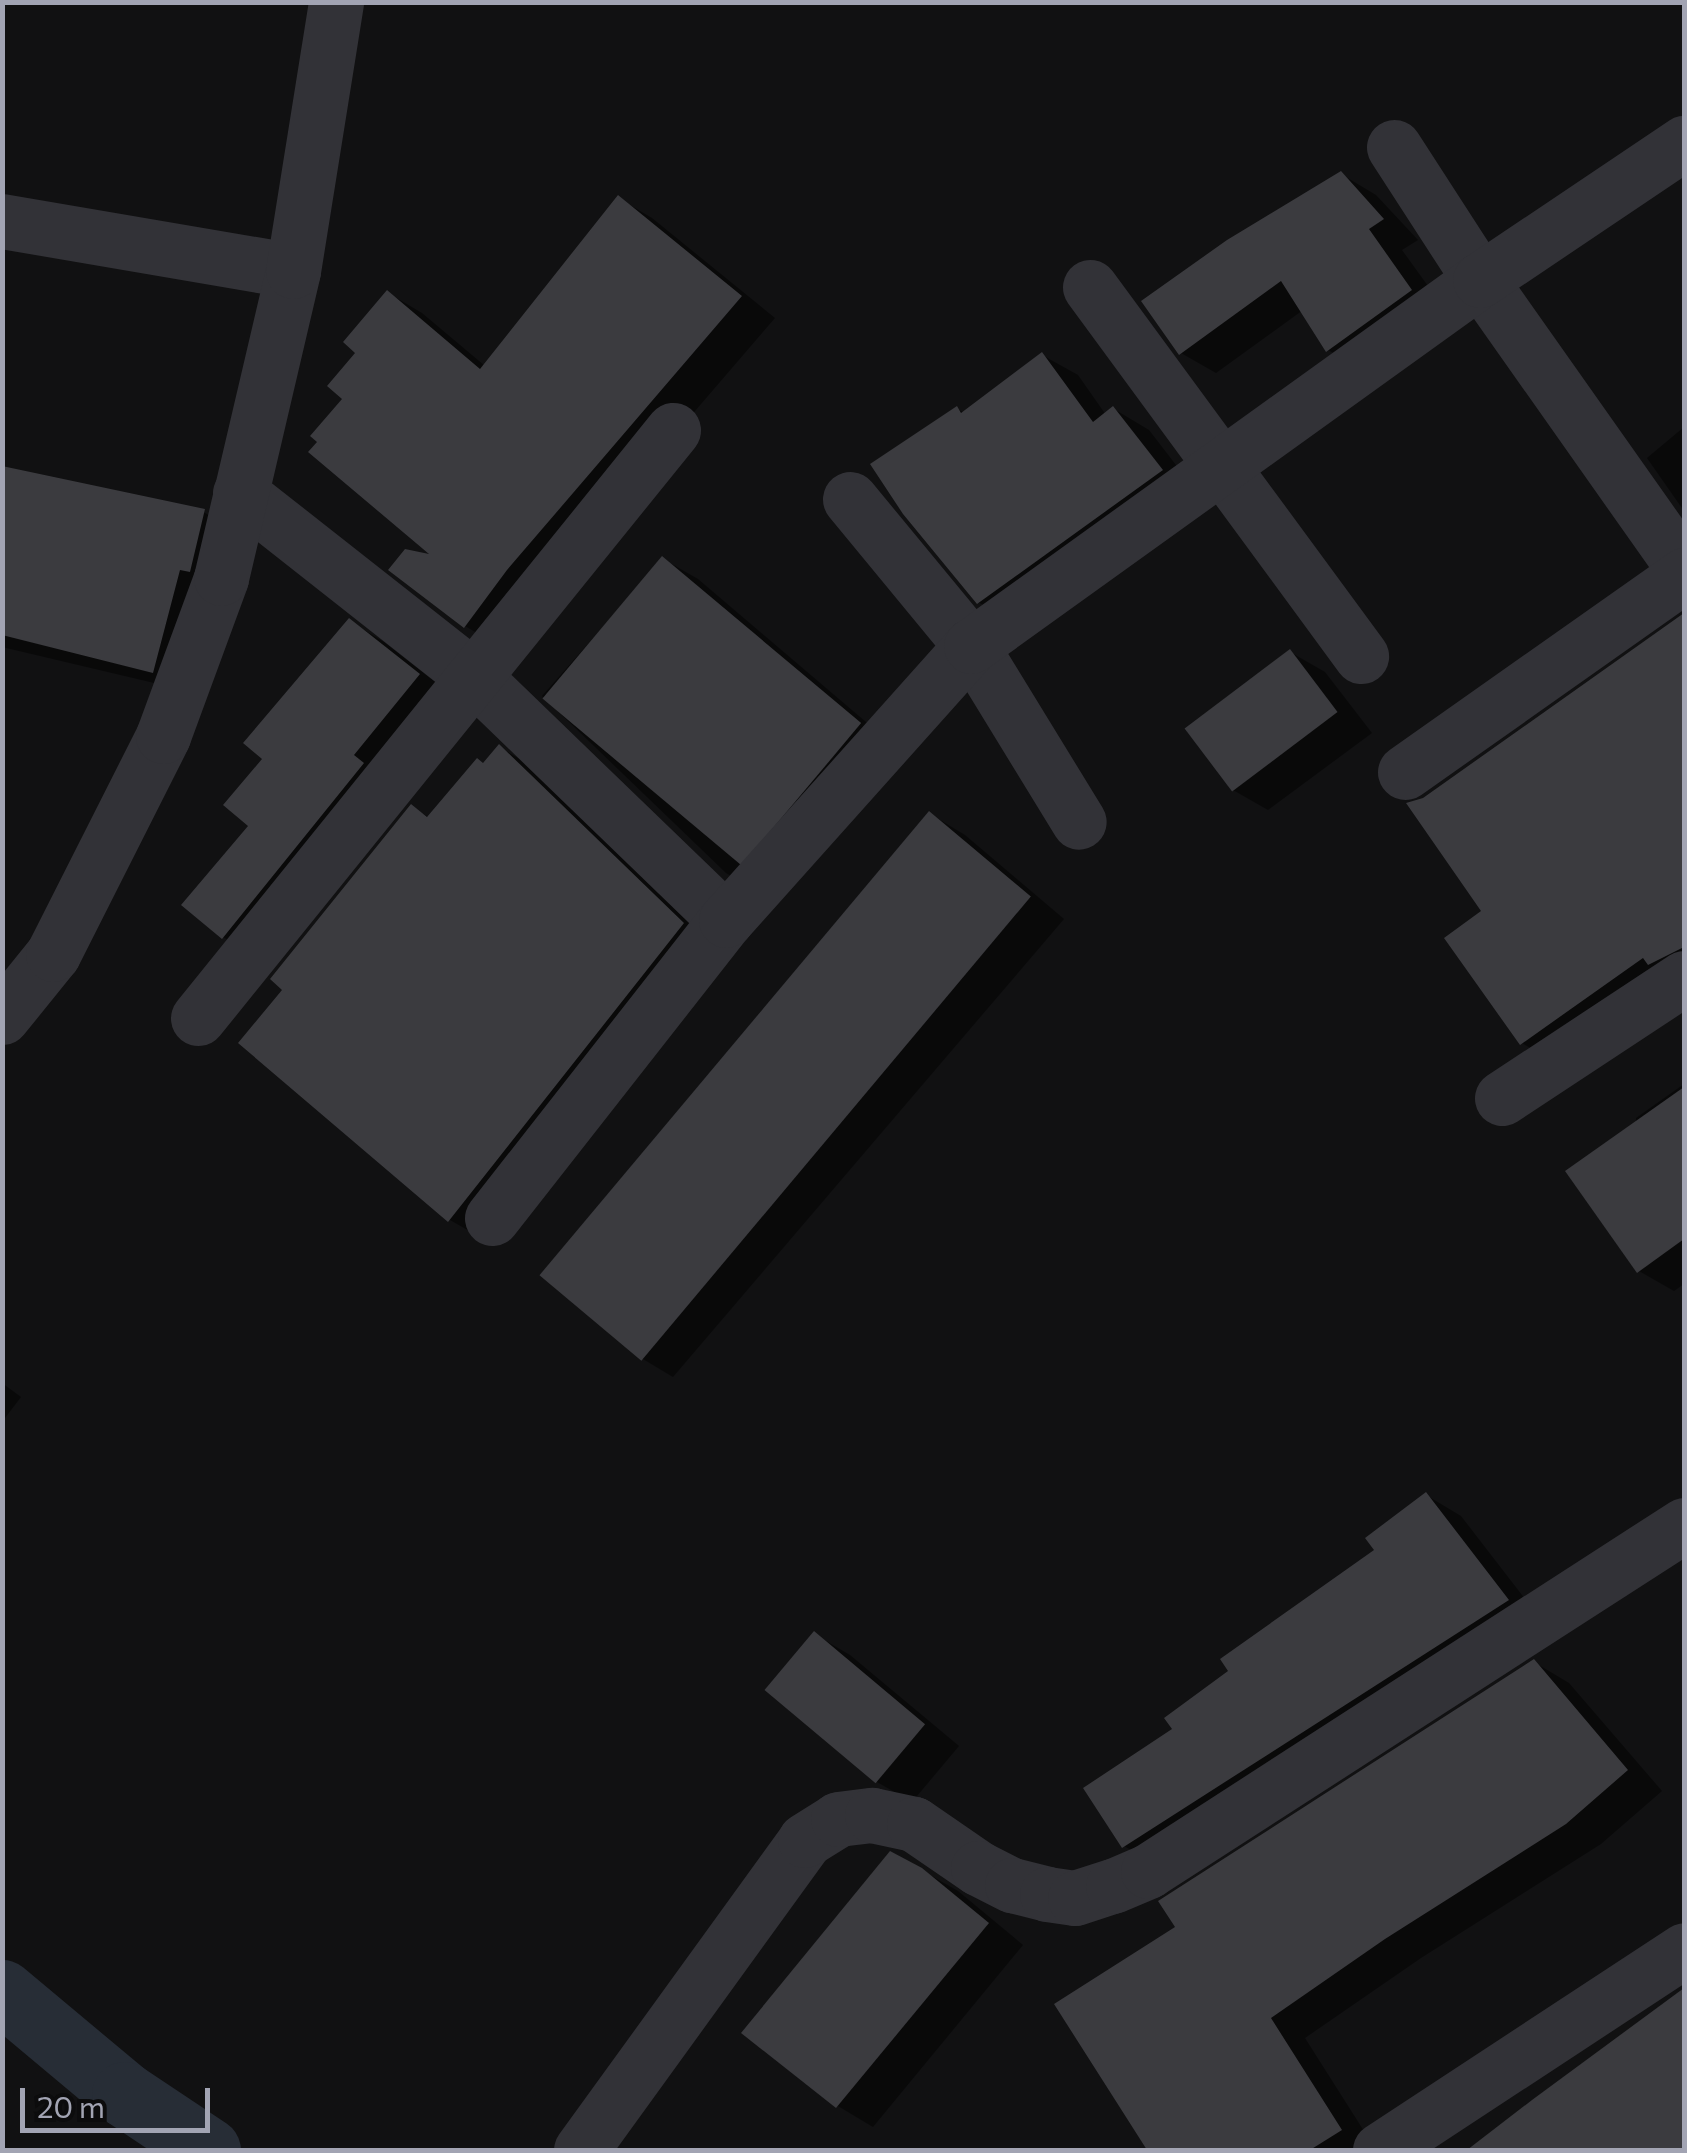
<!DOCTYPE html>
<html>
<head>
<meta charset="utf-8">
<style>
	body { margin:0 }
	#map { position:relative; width:1687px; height:2153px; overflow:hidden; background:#111112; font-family:Commissioner,sans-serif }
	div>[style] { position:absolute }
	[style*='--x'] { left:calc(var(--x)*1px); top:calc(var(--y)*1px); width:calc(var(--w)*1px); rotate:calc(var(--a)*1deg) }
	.shadow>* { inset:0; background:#0007 }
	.canal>* { height:65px; margin:-32.5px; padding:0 32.5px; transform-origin:32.5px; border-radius:32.5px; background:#272d36 }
	.building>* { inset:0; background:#3b3b3f; transform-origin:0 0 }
	.minor>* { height:55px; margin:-27.5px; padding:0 27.5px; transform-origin:27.5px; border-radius:27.5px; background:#323237 }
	span { translate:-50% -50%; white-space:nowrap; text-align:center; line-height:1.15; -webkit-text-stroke:8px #0c0c0d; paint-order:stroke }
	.frame { position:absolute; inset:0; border:5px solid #a2a4b3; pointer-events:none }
	.scale { position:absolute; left:20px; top:2088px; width:190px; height:45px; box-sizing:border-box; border:5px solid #a2a4b3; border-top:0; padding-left:12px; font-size:30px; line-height:35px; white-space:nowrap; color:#a2a4b3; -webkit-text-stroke:8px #0c0c0d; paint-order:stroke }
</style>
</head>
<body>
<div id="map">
	<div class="shadow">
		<i style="clip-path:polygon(1341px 174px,1376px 195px,1418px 240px,1402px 250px,1446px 311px,1363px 370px,1328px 350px,1303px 310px,1216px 373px,1181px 353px)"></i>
		<i style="clip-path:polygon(618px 198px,652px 218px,775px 318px,542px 589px,499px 646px,465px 626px,438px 558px,345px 398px,359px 352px,388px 293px,422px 313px,485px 366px)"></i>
		<i style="clip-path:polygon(1042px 355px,1078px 375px,1106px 415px,1114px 409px,1149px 430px,1196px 491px,1013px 622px,978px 602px,957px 409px,965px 413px)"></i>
		<i style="clip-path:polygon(1684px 427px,1684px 511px,1647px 458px)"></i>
		<i style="clip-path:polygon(2px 468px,200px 510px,235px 531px,188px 691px,2px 647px)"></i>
		<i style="clip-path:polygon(663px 559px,698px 579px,893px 745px,761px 893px,726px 873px,542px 696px)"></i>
		<i style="clip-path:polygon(349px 621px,384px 642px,453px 696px,258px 957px,223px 937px,266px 759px)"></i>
		<i style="clip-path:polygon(1669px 627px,1684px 636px,1684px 983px,1557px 1064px,1522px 1043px,1484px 912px)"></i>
		<i style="clip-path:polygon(1290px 652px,1325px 672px,1372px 733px,1268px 810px,1233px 790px)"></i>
		<i style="clip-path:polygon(499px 747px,534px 767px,718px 945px,485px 1240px,450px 1220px,241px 1042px,286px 989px,412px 807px,430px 818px)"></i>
		<i style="clip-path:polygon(930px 814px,965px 835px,1064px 919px,673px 1377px,638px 1356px)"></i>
		<i style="clip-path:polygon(1684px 1084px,1684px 1284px,1674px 1291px,1639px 1271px,1636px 1118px)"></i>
		<i style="clip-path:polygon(2px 1383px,21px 1397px,2px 1422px)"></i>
		<i style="clip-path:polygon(1426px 1495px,1461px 1516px,1542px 1621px,1160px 1867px,1124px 1846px,1176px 1729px,1232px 1672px,1377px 1550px)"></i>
		<i style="clip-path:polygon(814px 1634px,850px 1655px,959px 1746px,912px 1802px,877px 1782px)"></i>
		<i style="clip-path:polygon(1534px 1662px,1569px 1683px,1662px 1791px,1601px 1844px,1421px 1958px,1305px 2038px,1376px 2150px,1151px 2150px,1057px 2005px,1178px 1928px)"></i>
		<i style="clip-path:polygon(921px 1870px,958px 1891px,1023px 1945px,873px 2127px,838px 2106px,745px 2032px)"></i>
		<i style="clip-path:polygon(1684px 1992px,1684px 2150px,1472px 2150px)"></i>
	</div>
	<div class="canal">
		<i style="--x:2;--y:1992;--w:159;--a:39.9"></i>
		<i style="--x:124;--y:2094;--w:101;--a:33.7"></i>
	</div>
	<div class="building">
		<i style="clip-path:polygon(1341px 171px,1384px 219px,1369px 229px,1412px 290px,1326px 352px,1281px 281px,1179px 355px,1141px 301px,1227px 240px)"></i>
		<i style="clip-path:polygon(618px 195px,742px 296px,507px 570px,464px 628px,388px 570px,405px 549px,429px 554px,308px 452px,317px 442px,310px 436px,342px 399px,327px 386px,355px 353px,343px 342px,387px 290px,480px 369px)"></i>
		<i style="clip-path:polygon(1042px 352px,1093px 422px,1113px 406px,1163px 470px,977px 604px,903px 514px,870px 464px,957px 406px,961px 413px)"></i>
		<i style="clip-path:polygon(2px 466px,205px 509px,190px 572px,180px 570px,153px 673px,2px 635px)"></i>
		<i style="left:662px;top:556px;width:260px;height:186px;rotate:40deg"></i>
		<i style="clip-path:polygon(1684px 613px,1684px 947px,1648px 965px,1643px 958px,1520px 1045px,1444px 938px,1481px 911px,1406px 803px,1423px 798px)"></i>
		<i style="clip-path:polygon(349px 618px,420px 674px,354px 755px,364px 763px,222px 939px,181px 905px,248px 826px,223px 805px,262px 759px,243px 743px)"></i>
		<i style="left:1290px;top:649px;width:79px;height:132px;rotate:53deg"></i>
		<i style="clip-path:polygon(499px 744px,684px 923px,448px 1222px,238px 1043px,282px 990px,270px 979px,411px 804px,427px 817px,477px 758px,483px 763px)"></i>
		<i style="left:929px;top:811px;width:133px;height:606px;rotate:40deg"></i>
		<i style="clip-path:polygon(1684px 1087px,1684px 1239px,1637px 1273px,1565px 1171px)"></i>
		<i style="clip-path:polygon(1426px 1492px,1509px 1600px,1122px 1848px,1083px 1788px,1172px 1729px,1164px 1718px,1228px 1671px,1220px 1659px,1374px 1550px,1365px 1538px)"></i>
		<i style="left:814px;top:1631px;width:145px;height:77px;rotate:40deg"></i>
		<i style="clip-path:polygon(1534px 1659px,1628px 1770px,1566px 1824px,1385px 1939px,1271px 2018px,1342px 2130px,1310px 2150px,1147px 2150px,1054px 2004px,1175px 1927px,1158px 1901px)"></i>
		<i style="clip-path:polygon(890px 1851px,922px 1868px,989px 1923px,836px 2108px,741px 2033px)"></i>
		<i style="clip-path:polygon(1684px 1988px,1684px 2150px,1467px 2150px,1532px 2100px)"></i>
	</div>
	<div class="minor">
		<i style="--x:1394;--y:147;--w:158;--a:57.1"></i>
		<i style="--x:1480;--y:280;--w:354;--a:54.8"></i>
		<i style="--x:2;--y:221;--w:295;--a:9.7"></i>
		<i style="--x:1090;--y:287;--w:458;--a:53.7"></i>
		<i style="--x:240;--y:493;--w:298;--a:38.2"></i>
		<i style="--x:474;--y:677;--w:350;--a:44"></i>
		<i style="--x:850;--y:499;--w:190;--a:50.5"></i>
		<i style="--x:971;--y:646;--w:206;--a:58.5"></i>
		<i style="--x:1405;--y:772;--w:342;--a:-35.2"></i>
		<i style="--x:2;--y:1017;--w:81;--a:-51"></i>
		<i style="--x:53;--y:954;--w:244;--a:-63.2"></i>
		<i style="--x:163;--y:736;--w:168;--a:-69.8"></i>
		<i style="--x:221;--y:578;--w:315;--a:-76.8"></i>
		<i style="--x:293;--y:271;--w:272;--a:-80.9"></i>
		<i style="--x:198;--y:1018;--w:756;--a:-51.07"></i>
		<i style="--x:1502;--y:1098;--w:218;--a:-33.4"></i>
		<i style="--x:492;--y:1218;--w:379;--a:-51.9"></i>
		<i style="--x:726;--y:920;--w:368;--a:-48.2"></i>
		<i style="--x:971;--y:646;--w:627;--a:-35.72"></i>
		<i style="--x:1480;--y:280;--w:246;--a:-33.9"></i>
		<i style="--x:581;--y:2150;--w:382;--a:-54.1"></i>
		<i style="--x:805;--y:1840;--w:39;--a:-32"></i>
		<i style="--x:838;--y:1819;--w:34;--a:-7"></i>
		<i style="--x:872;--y:1815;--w:43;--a:12.1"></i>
		<i style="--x:914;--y:1824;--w:78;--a:34.5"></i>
		<i style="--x:978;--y:1868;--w:38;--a:27"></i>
		<i style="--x:1012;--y:1885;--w:36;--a:14"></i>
		<i style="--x:1047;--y:1894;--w:28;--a:8"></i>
		<i style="--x:1075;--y:1898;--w:40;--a:-18"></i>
		<i style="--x:1113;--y:1886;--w:38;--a:-23"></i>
		<i style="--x:1148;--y:1871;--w:638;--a:-32.84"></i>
		<i style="--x:1380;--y:2150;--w:364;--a:-33.3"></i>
	</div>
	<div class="frame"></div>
	<div class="scale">20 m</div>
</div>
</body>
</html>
